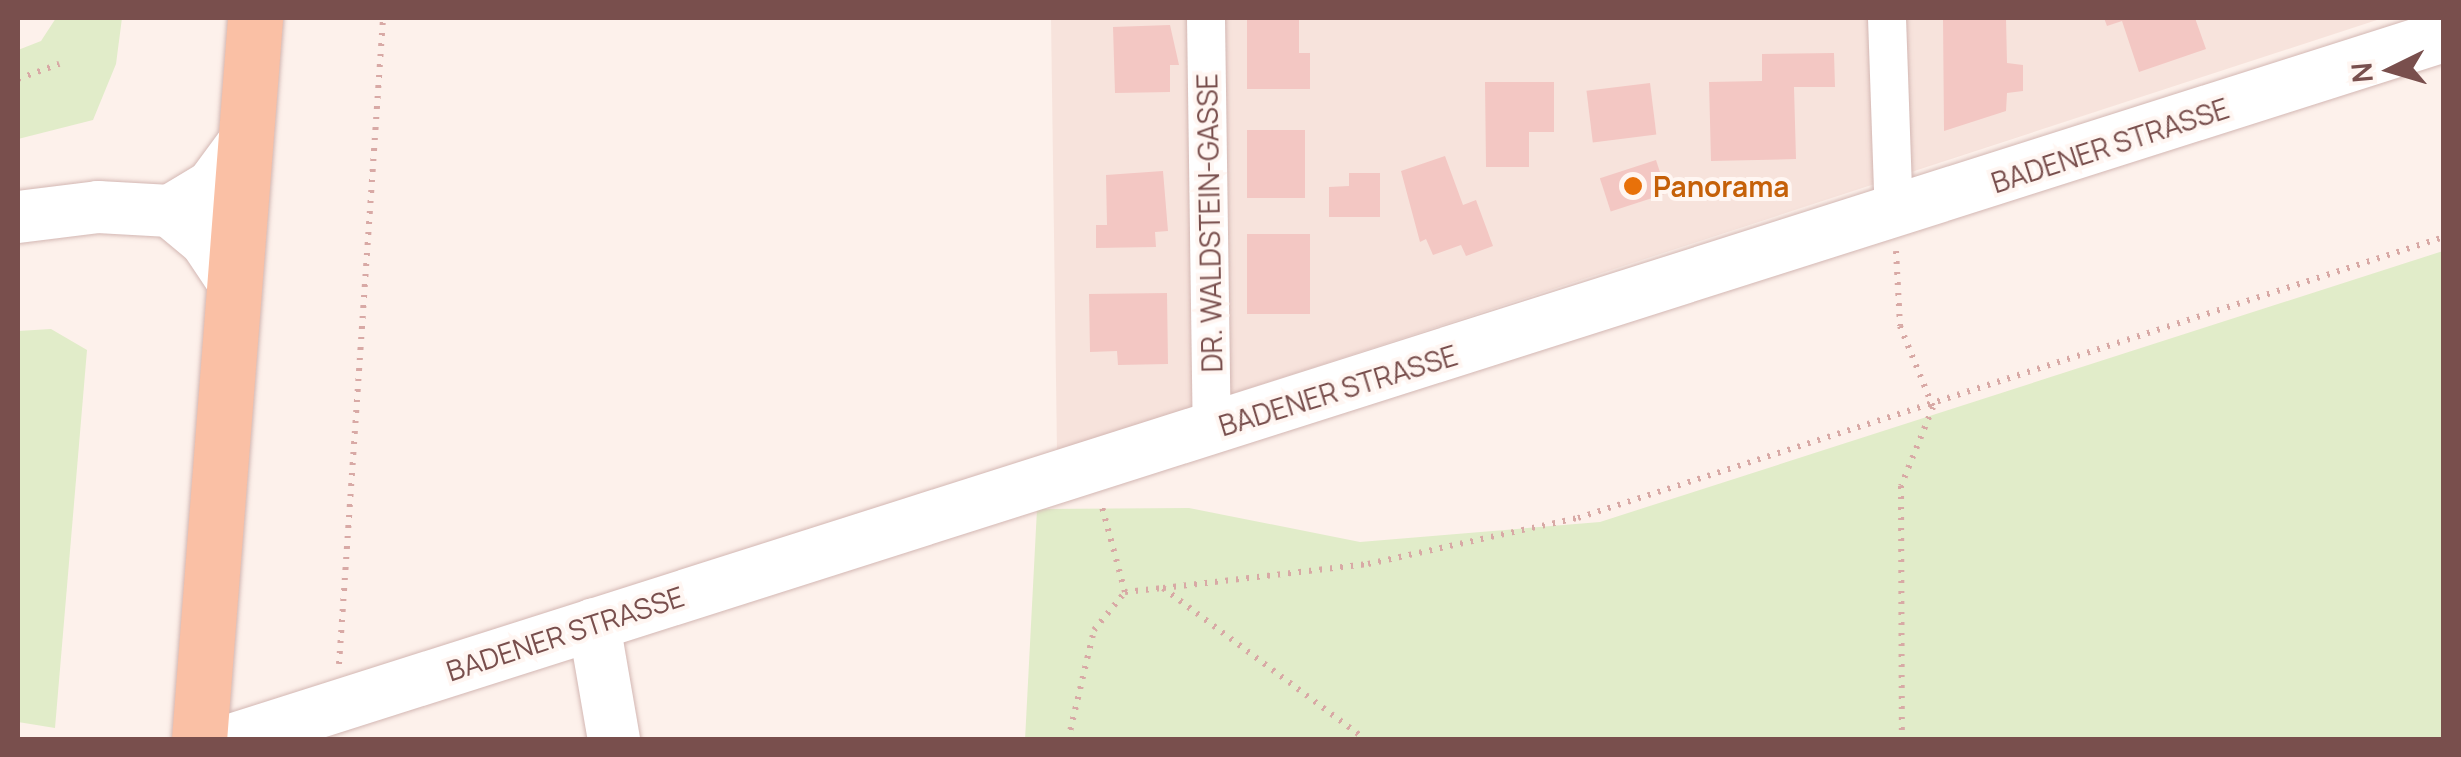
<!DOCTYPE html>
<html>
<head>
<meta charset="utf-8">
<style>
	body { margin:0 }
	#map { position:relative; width:2461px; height:757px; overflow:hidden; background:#fdf1eb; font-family:Manrope,sans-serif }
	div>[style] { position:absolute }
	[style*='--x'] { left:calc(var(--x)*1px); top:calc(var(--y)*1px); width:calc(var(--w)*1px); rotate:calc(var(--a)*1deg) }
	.residential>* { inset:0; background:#f7e3dc }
	.green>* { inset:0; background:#e1ecc9 }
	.building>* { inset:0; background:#f3c7c3; transform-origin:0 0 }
	.path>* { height:6px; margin-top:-3px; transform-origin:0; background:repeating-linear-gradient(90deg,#d8a9a5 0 2.5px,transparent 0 10.5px) }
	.roads { filter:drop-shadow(0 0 2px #d3b7b3) drop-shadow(0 0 2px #d3b7b3) }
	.street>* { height:38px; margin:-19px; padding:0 19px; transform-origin:19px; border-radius:19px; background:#fff }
	.secondary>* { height:52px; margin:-26px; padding:0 26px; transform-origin:26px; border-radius:26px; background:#fff }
	.primary>* { height:55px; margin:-27.5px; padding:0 27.5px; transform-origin:27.5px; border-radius:27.5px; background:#fac0a5 }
	.dots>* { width:28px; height:28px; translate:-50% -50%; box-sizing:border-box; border:5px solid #fff6f2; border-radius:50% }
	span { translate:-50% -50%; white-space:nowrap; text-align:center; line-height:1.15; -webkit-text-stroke:8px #fff6f2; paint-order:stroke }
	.street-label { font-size:28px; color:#794f4d }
	.food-label { font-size:28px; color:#c56008; font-weight:700 }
	.left { translate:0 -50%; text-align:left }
	.frame { position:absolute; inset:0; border:20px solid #794f4d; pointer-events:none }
	.north { position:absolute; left:2341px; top:20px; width:100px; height:100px; -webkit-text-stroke:8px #fff6f2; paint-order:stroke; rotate:265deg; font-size:28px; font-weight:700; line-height:40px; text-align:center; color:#794f4d }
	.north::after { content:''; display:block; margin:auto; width:35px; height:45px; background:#794f4d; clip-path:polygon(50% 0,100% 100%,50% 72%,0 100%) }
</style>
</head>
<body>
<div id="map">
	<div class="residential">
		<i style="clip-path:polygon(1051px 18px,2383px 18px,1057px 451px)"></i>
	</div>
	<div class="green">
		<i style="clip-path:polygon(56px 18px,122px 18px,116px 64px,93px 120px,18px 139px,18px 50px,41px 41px)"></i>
		<i style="clip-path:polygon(2443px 251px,2443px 739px,1025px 740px,1037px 509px,1189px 508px,1360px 542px,1600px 522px)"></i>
		<i style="clip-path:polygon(51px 329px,87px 350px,55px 728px,18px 722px,18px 331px)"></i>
	</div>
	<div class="building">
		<i style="clip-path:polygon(1247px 18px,1299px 18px,1299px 53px,1310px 53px,1310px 89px,1247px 89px)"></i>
		<i style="clip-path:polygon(1943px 18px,2006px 18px,2007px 63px,2023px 65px,2023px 91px,2007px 93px,2006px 111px,1944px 131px)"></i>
		<i style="clip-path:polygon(2104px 18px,2195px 18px,2206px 49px,2139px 72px,2122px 21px,2107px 26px)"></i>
		<i style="clip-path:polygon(1170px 25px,1179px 65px,1170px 65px,1170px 92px,1115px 93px,1113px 27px)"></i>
		<i style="clip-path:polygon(1834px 53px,1835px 87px,1794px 87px,1796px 159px,1711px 161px,1709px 82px,1762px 81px,1762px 54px)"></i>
		<i style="clip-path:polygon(1485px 82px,1554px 82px,1554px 132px,1529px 132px,1529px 167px,1486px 167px)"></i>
		<i style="left:1650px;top:83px;width:52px;height:64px;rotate:83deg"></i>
		<i style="left:1247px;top:130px;width:58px;height:68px"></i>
		<i style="clip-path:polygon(1445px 156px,1463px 205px,1476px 200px,1493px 246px,1466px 256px,1461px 245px,1433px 255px,1426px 239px,1420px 242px,1401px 171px)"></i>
		<i style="left:1656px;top:160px;width:35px;height:59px;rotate:72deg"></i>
		<i style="clip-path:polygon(1163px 171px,1168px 231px,1155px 232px,1156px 247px,1096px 248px,1096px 225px,1107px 225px,1106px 175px)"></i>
		<i style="clip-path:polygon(1349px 173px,1380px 173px,1380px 217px,1329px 217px,1329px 187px,1349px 186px)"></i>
		<i style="left:1247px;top:234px;width:63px;height:80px"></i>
		<i style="clip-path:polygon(1167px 293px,1168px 364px,1118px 365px,1117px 351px,1090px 352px,1089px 294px)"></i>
	</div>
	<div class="path">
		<i style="--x:18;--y:79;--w:44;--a:-20.1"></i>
		<i style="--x:1896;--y:251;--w:75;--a:86.9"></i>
		<i style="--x:1900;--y:326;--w:87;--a:67.8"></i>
		<i style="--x:1933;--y:407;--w:85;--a:112.1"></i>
		<i style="--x:1901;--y:486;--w:254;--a:89.8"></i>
		<i style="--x:1163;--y:588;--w:206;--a:-6.7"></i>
		<i style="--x:1368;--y:564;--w:215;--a:-12.4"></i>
		<i style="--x:1578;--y:518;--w:910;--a:-17.98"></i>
		<i style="--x:1125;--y:592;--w:38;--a:-6"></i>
		<i style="--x:1163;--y:588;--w:254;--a:36.8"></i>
		<i style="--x:339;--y:664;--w:647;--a:-86.1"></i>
		<i style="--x:1068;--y:740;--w:113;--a:-76.7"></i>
		<i style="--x:1094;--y:630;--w:49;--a:-50.8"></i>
		<i style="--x:1125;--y:592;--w:88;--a:-105.1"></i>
	</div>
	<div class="roads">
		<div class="street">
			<i style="--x:1206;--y:18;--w:411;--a:89.2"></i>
			<i style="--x:1887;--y:18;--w:197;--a:88"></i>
		</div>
		<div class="secondary">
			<i style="--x:170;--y:211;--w:47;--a:39.8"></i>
			<i style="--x:206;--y:241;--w:50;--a:56.3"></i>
			<i style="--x:18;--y:217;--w:81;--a:-7.1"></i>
			<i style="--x:98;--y:207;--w:72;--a:3.2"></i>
			<i style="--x:170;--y:211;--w:49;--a:-30.8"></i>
			<i style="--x:212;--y:186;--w:56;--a:-53.7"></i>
			<i style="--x:594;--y:624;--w:118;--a:80.2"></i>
			<i style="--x:231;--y:740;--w:2322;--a:-17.65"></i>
		</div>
		<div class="primary">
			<i style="--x:199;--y:740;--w:724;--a:-85.56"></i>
		</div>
	</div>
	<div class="dots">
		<i style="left:1633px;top:186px;background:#e8710a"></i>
	</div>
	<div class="street-label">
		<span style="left:2110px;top:145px;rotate:-18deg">BADENER STRASSE</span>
		<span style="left:1209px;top:223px;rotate:-91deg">DR. WALDSTEIN-GASSE</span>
		<span style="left:1338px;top:390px;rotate:-17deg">BADENER STRASSE</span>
		<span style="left:565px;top:633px;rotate:-18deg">BADENER STRASSE</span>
	</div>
	<div class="food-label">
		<span class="left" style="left:1653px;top:186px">Panorama</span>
	</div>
	<div class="frame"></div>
	<div class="north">N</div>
</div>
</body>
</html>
